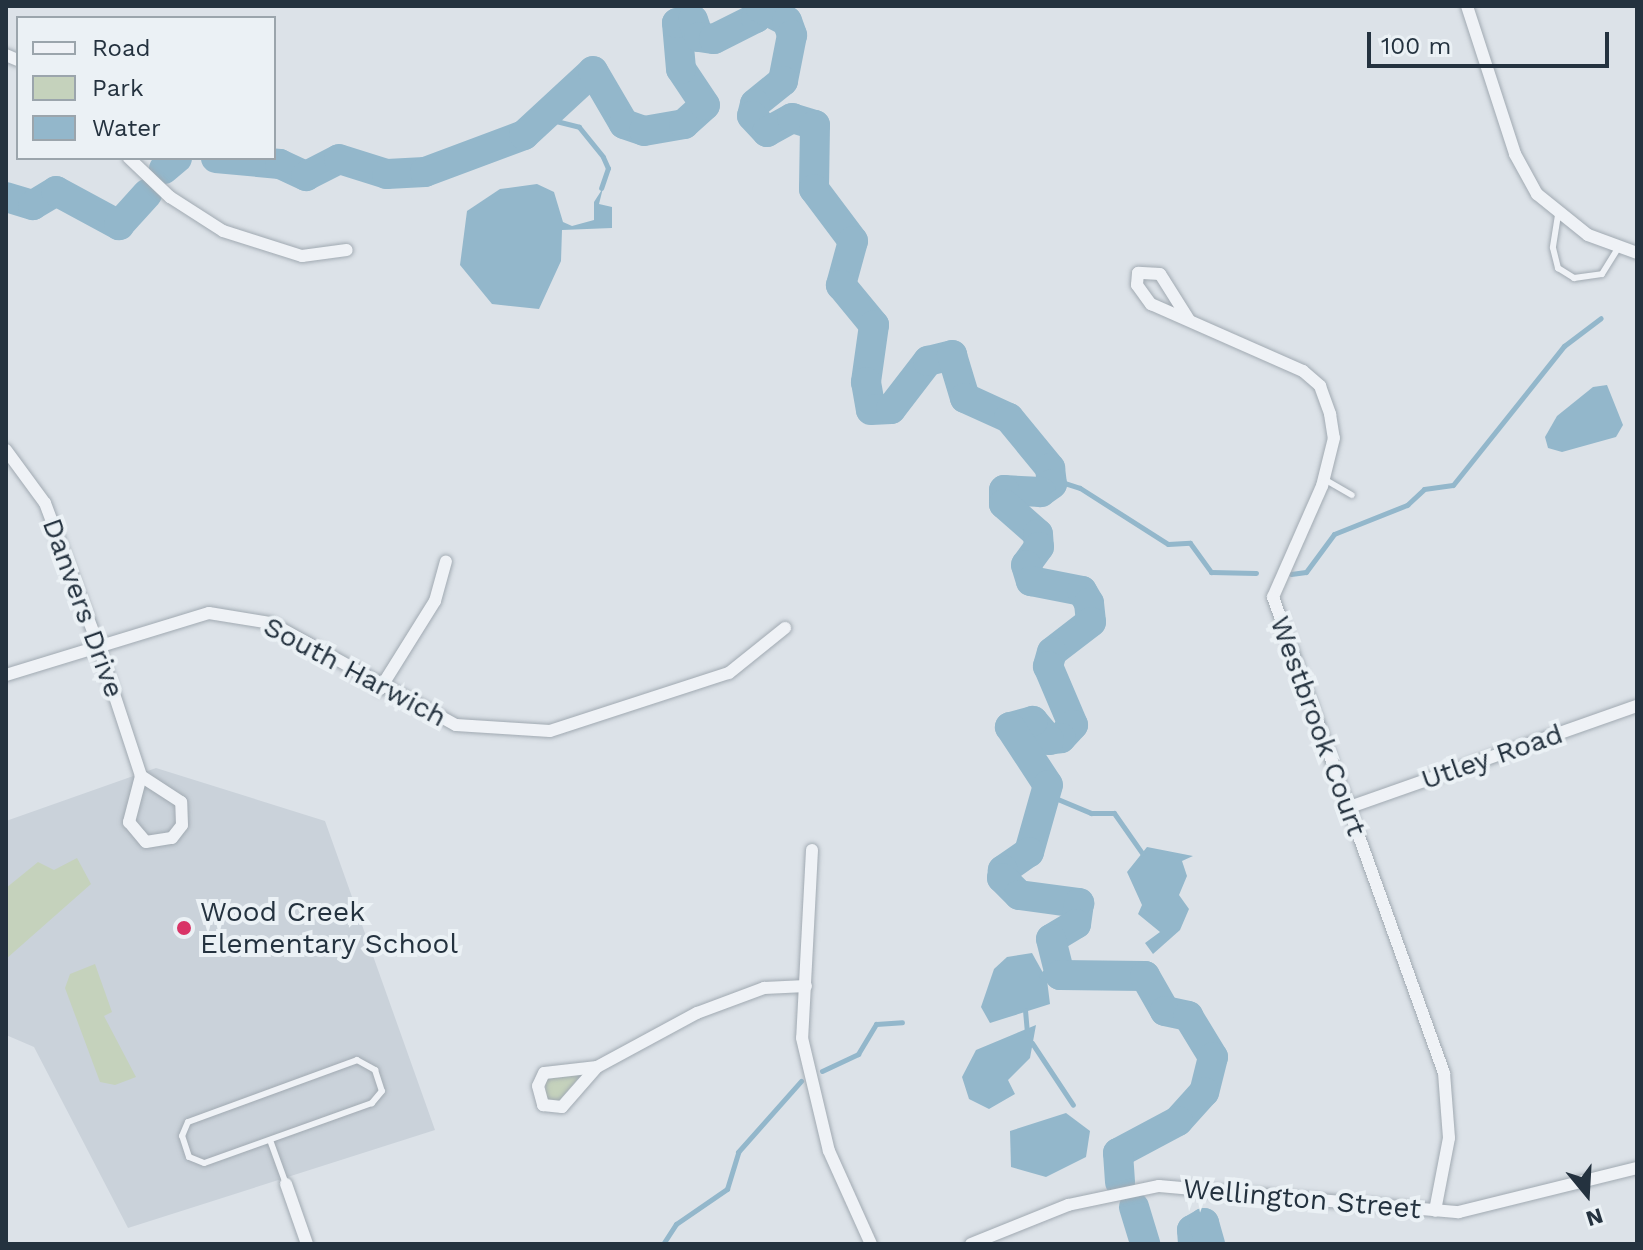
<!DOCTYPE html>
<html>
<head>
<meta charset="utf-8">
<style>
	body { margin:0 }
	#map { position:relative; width:1643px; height:1250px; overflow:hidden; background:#dce2e8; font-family:"Work Sans",sans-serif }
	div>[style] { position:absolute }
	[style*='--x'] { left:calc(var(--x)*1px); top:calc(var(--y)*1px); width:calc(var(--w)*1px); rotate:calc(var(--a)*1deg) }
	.built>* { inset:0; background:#cad2da }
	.green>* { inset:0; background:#c5d2bc }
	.water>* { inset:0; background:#93b7cb }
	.stream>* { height:5px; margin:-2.5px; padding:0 2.5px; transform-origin:2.5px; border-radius:2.5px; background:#93b7cb }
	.river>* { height:30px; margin:-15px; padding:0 15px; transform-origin:15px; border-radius:15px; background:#93b7cb }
	.roads { filter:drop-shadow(0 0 2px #a1aab2) drop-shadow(0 0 2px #a1aab2) }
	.lane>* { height:6px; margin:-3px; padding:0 3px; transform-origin:3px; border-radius:3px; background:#eff2f6 }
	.street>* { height:12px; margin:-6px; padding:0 6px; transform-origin:6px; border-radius:6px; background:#eff2f6 }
	.dots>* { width:22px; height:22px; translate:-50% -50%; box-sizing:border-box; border:4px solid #ebf1f5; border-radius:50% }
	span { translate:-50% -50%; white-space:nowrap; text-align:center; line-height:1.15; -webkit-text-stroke:8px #ebf1f5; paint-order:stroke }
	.street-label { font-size:28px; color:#24323f }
	.poi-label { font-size:28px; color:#24323f }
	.left { translate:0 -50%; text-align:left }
	.frame { position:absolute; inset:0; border:8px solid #24323f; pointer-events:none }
	.legend { position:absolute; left:16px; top:16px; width:260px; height:144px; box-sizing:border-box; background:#ebf1f5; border:2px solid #9ba5ac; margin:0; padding:10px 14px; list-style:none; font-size:24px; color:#24323f }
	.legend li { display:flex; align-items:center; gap:16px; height:40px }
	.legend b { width:40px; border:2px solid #9ba5ac }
	.north { position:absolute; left:1547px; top:1154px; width:80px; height:80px; -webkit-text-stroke:6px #ebf1f5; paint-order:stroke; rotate:162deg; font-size:22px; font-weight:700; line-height:32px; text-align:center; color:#24323f }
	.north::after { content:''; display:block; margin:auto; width:28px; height:36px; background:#24323f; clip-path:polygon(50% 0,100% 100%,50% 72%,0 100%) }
	.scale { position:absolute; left:1367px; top:32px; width:242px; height:36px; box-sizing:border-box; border:4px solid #24323f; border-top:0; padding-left:10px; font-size:24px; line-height:28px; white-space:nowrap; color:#24323f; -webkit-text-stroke:6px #ebf1f5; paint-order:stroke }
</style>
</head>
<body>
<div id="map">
	<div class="built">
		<i style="clip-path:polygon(156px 768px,325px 821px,435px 1130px,128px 1228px,34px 1047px,6px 1035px,6px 821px)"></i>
	</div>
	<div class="green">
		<i style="clip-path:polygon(77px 858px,91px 884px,6px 959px,6px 888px,38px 862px,54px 870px)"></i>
		<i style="clip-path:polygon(95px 964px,112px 1012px,104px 1016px,136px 1077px,115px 1085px,100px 1082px,65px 988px,70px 974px)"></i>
		<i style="clip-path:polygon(581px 1075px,557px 1103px,545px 1099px,546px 1079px)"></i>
	</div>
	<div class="water">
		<i style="clip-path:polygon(537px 184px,554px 192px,563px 222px,572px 226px,594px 220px,594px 202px,603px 188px,599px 204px,612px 207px,612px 228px,562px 230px,561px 261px,539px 309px,492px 304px,460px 265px,467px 211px,500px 189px)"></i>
		<i style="clip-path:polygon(1607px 385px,1623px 425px,1616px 437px,1562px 452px,1548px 448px,1545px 437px,1557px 416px,1593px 387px)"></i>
		<i style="clip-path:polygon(1147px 847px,1193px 856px,1182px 861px,1187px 876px,1179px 895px,1189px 909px,1180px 930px,1153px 954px,1145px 943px,1160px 932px,1138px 914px,1142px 905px,1127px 872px)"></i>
		<i style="clip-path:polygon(1032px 953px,1047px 980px,1050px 1004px,990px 1023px,981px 1007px,994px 969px,1007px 957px)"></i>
		<i style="clip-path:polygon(1036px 1025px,1030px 1058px,1008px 1080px,1015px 1094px,989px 1109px,969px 1099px,962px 1077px,976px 1050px)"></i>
		<i style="clip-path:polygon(1066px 1113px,1090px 1131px,1086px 1157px,1046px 1177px,1011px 1167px,1010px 1131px)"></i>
	</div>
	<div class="stream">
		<i style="--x:544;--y:118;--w:36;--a:14"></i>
		<i style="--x:579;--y:127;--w:38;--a:51"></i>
		<i style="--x:603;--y:157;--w:12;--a:66"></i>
		<i style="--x:608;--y:168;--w:21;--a:109"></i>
		<i style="--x:1052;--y:479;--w:29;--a:18"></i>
		<i style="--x:1080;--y:488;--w:104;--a:32.5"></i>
		<i style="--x:1168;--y:544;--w:22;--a:-3"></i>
		<i style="--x:1190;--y:543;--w:36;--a:54"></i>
		<i style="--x:1211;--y:572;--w:45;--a:1.3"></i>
		<i style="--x:1291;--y:574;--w:15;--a:-8"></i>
		<i style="--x:1306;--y:572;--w:47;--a:-53.6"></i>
		<i style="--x:1334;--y:534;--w:79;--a:-21.7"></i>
		<i style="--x:1407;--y:505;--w:23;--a:-43"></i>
		<i style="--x:1424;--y:489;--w:29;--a:-8"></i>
		<i style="--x:1453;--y:485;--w:178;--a:-51.4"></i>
		<i style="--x:1564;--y:346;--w:46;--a:-37.1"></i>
		<i style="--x:1048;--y:795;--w:47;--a:22.7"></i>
		<i style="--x:1091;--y:813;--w:23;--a:0"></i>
		<i style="--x:1114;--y:813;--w:49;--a:55"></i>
		<i style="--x:1041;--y:976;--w:18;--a:-47"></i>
		<i style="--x:1025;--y:1010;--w:25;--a:85"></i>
		<i style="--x:1032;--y:1043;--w:74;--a:56.5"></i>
		<i style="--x:822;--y:1071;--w:40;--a:-25"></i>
		<i style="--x:858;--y:1054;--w:35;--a:-59"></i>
		<i style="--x:876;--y:1024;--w:26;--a:-4"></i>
		<i style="--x:663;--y:1244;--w:24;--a:-57"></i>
		<i style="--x:676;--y:1224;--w:62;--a:-34.5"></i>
		<i style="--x:727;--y:1189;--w:39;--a:-73"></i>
		<i style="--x:738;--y:1152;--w:95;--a:-48.4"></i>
	</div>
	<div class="river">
		<i style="--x:216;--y:158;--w:64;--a:5.4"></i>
		<i style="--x:280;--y:164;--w:29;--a:25"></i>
		<i style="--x:306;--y:176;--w:37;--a:-27"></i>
		<i style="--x:339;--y:159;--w:50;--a:17.4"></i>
		<i style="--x:387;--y:174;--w:38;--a:-3"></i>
		<i style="--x:425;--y:172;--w:106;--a:-20.5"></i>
		<i style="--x:524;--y:135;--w:94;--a:-42.8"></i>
		<i style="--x:593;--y:71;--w:61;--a:59.7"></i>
		<i style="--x:624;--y:124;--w:21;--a:19"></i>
		<i style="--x:644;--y:131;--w:41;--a:-9.9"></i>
		<i style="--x:684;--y:124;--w:28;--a:-42"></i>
		<i style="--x:705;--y:105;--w:43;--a:-123.7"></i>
		<i style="--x:681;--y:69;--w:46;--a:-95"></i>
		<i style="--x:677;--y:23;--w:16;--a:-11"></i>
		<i style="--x:693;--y:20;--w:18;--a:71"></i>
		<i style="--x:699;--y:37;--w:15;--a:8"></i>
		<i style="--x:714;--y:39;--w:47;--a:-26.6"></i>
		<i style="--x:756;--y:18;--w:11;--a:-63"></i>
		<i style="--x:761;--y:8;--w:29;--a:27"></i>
		<i style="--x:787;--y:21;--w:15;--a:70"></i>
		<i style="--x:792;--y:35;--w:47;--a:101.1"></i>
		<i style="--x:783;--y:81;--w:36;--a:141"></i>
		<i style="--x:755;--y:104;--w:12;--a:104"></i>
		<i style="--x:752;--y:116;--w:22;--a:47"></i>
		<i style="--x:767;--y:132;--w:29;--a:-29"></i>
		<i style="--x:792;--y:118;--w:24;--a:17"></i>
		<i style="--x:815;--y:125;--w:64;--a:90.9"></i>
		<i style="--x:814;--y:189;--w:65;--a:53.1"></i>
		<i style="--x:853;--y:241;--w:46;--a:105.3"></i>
		<i style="--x:841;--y:285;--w:52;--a:50.5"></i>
		<i style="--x:874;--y:325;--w:58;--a:98"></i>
		<i style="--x:866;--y:382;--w:28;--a:80"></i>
		<i style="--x:871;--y:410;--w:20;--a:-3"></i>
		<i style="--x:891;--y:409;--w:61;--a:-52.4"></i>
		<i style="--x:928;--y:361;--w:25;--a:-14"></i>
		<i style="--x:952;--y:355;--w:45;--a:73.2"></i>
		<i style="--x:965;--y:398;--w:48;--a:24.4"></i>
		<i style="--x:1009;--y:418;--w:65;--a:50.6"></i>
		<i style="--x:1050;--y:468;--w:16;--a:83"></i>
		<i style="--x:1052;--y:484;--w:14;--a:144"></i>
		<i style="--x:1041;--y:492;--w:37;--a:-177"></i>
		<i style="--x:1004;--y:490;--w:14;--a:90"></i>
		<i style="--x:1004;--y:504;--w:45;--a:41.4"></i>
		<i style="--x:1038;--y:534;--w:13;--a:86"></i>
		<i style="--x:1039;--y:547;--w:22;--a:126"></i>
		<i style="--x:1026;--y:565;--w:17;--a:73"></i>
		<i style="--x:1031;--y:581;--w:52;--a:11.1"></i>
		<i style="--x:1082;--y:591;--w:14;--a:60"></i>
		<i style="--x:1089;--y:603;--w:19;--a:84"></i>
		<i style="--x:1091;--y:622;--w:49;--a:142.4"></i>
		<i style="--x:1052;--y:652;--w:15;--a:106"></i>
		<i style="--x:1048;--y:666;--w:64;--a:67"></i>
		<i style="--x:1073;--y:725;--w:18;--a:133"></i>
		<i style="--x:1061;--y:738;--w:12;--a:171"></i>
		<i style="--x:1049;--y:740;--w:25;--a:-130"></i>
		<i style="--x:1033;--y:721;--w:24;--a:165"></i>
		<i style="--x:1010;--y:727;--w:69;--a:56.8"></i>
		<i style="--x:1048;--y:785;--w:70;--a:105.8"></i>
		<i style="--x:1029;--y:852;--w:32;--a:145"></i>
		<i style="--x:1003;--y:870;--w:8;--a:97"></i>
		<i style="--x:1002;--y:878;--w:24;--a:45"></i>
		<i style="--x:1019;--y:895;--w:61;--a:7.6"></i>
		<i style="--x:1079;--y:903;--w:21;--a:98"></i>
		<i style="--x:1076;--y:924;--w:29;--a:149"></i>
		<i style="--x:1051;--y:939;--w:37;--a:76"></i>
		<i style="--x:1060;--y:975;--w:85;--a:0.7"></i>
		<i style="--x:1145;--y:976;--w:40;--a:60.3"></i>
		<i style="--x:1165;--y:1011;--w:24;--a:12"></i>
		<i style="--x:1188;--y:1016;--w:48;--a:58.6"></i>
		<i style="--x:1213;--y:1057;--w:36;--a:104"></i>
		<i style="--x:1204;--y:1092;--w:39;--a:132"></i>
		<i style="--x:1178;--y:1121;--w:68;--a:151.9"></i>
		<i style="--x:1118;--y:1153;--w:29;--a:86"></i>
		<i style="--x:164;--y:169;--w:17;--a:-40"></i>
		<i style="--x:6;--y:197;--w:28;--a:17"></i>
		<i style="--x:33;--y:205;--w:27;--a:-31"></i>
		<i style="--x:56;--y:191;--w:72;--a:28.4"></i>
		<i style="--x:119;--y:225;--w:42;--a:-47.9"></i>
		<i style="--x:1134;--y:1207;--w:39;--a:73"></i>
		<i style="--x:1193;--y:1244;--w:14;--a:-94"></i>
		<i style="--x:1192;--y:1230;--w:14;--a:-30"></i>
		<i style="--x:1204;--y:1223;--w:22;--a:74"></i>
	</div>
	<div class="roads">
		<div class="lane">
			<i style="--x:1558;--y:215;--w:33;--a:99"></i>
			<i style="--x:1553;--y:248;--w:21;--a:76"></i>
			<i style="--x:1558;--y:268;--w:19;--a:32"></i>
			<i style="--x:1574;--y:278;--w:28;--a:-8"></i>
			<i style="--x:1602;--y:274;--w:31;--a:-58"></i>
			<i style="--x:1324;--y:479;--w:32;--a:30"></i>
			<i style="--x:357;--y:1060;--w:21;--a:29"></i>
			<i style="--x:375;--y:1070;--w:22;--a:72"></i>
			<i style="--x:382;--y:1091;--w:16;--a:130"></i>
			<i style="--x:372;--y:1103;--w:178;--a:160.3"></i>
			<i style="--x:204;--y:1163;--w:16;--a:-158"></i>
			<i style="--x:189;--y:1157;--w:22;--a:-108"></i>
			<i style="--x:182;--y:1136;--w:15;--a:-67"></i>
			<i style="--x:188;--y:1122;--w:180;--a:-20.1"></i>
			<i style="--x:270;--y:1140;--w:47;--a:70"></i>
		</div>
		<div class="street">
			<i style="--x:1467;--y:6;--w:156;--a:72"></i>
			<i style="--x:1515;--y:154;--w:46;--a:61.2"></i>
			<i style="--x:1537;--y:194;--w:65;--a:38.8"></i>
			<i style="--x:1588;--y:235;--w:52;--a:20.2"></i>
			<i style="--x:6;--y:55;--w:13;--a:23"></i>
			<i style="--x:129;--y:158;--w:57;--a:43.6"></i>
			<i style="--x:170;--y:197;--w:63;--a:32.7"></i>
			<i style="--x:223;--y:231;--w:83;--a:17.6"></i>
			<i style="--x:302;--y:256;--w:45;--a:-7.6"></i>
			<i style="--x:1189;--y:320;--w:54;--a:-122.2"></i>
			<i style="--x:1160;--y:274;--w:22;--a:-177"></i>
			<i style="--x:1138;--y:273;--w:12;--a:95"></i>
			<i style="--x:1137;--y:285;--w:24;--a:54"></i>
			<i style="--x:1151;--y:304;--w:166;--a:23.8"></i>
			<i style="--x:1303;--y:371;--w:23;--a:41"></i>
			<i style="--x:1320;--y:386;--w:30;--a:70"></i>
			<i style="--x:1330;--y:414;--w:24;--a:81"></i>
			<i style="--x:1334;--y:438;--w:49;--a:104"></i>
			<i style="--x:1322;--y:486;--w:121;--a:113.8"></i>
			<i style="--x:1273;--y:597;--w:506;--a:70.24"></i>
			<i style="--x:1444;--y:1073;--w:65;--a:85.6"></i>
			<i style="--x:1449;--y:1138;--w:74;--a:100.9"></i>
			<i style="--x:6;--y:450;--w:66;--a:53.7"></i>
			<i style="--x:45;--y:503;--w:152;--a:69.5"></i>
			<i style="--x:98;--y:645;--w:138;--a:71.8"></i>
			<i style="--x:141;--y:776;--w:48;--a:104.6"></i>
			<i style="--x:129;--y:822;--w:26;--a:50"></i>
			<i style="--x:146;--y:842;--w:26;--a:-9"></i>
			<i style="--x:172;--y:838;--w:16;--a:-52"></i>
			<i style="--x:182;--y:825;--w:23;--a:-92"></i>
			<i style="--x:181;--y:802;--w:48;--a:-147"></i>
			<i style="--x:6;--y:675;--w:212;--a:-17"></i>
			<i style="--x:209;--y:613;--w:63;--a:9.2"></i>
			<i style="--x:271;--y:623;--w:211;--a:28.9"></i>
			<i style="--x:456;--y:725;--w:94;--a:3.7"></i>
			<i style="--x:550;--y:731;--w:188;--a:-18"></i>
			<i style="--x:729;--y:673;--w:72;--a:-38.8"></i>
			<i style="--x:380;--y:689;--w:104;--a:-58"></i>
			<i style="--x:435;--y:601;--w:41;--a:-74.6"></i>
			<i style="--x:1347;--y:808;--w:307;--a:-19.4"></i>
			<i style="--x:812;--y:850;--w:188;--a:93"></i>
			<i style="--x:802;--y:1038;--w:116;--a:76.6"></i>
			<i style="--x:829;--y:1151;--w:102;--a:65.7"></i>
			<i style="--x:597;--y:1067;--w:53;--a:173.5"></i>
			<i style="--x:544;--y:1073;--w:14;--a:115"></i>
			<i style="--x:538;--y:1086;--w:20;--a:75"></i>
			<i style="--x:543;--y:1105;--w:19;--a:6"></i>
			<i style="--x:562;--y:1107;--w:53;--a:-48.8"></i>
			<i style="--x:597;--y:1067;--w:114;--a:-28.4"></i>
			<i style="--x:697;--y:1013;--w:72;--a:-20.5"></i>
			<i style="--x:764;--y:988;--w:42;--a:-2.7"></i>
			<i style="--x:286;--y:1184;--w:64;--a:70.7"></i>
			<i style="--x:971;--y:1244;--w:105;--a:-21.9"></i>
			<i style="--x:1068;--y:1205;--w:93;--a:-11.8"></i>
			<i style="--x:1159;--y:1186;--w:301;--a:5"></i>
			<i style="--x:1459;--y:1212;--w:183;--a:-13.9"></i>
		</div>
	</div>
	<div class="dots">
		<i style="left:184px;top:928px;background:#d93467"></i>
	</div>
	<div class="street-label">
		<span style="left:83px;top:608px;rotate:70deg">Danvers Drive</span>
		<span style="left:355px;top:672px;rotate:28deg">South Harwich</span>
		<span style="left:1318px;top:726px;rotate:70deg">Westbrook Court</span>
		<span style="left:1492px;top:757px;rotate:-19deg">Utley Road</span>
		<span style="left:1302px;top:1199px;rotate:5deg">Wellington Street</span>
	</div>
	<div class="poi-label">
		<span class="left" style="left:200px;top:928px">Wood Creek<br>Elementary School</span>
	</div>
	<div class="frame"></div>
	<ul class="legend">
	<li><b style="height:10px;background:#eff2f6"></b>Road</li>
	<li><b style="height:22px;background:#c5d2bc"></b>Park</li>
	<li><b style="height:22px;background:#93b7cb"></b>Water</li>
	</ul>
	<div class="north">N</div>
	<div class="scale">100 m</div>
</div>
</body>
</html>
